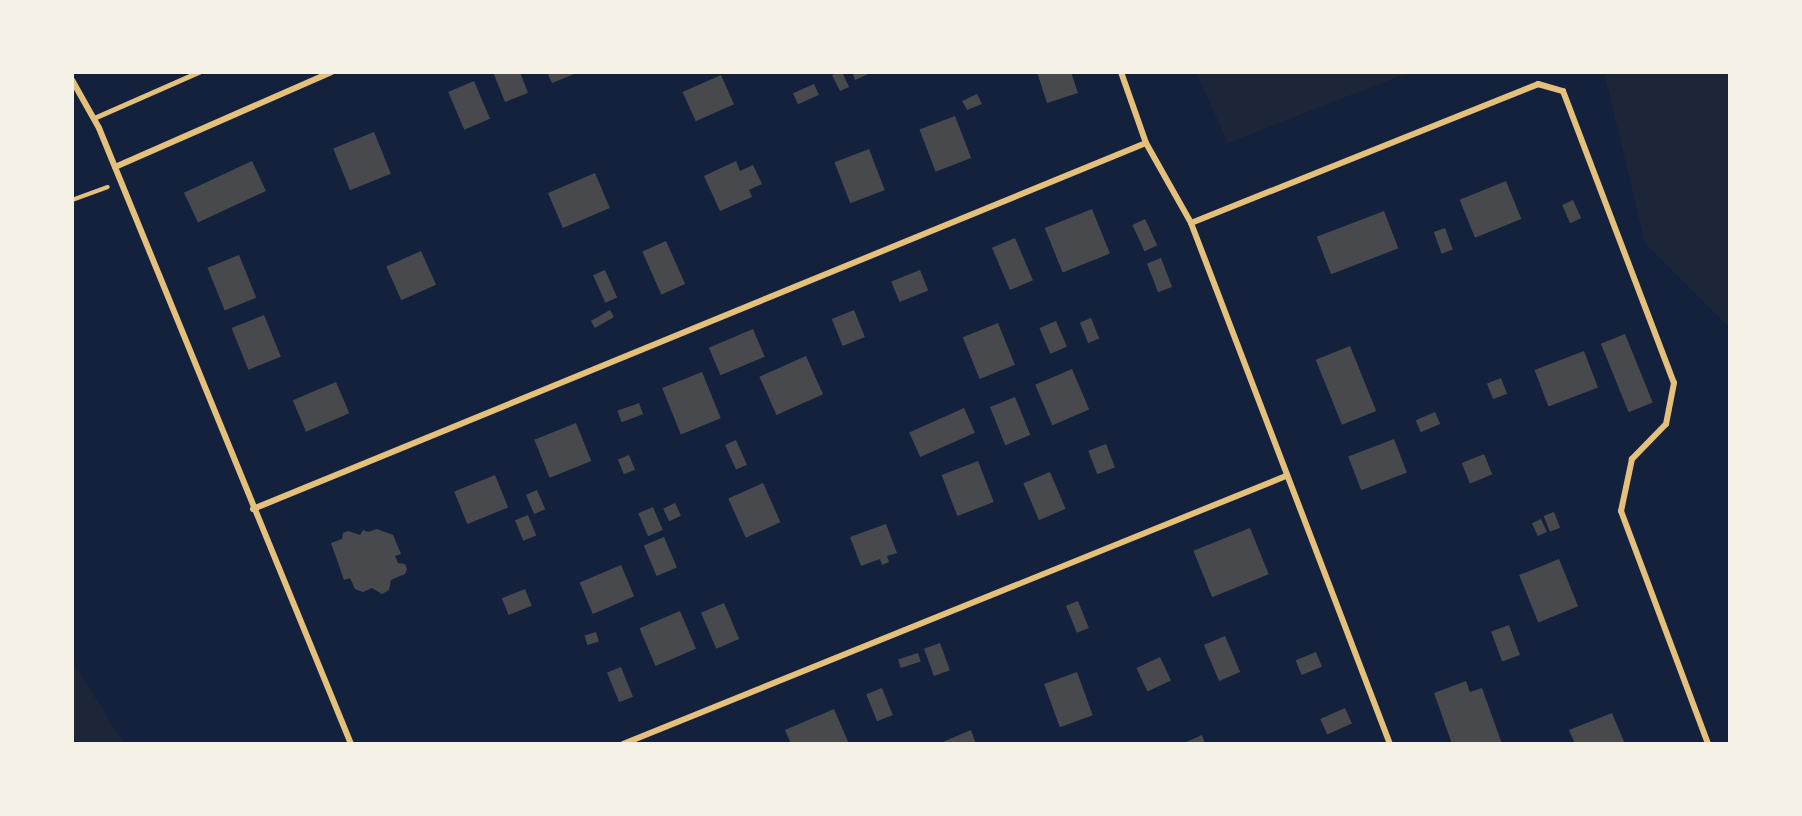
<!DOCTYPE html>
<html>
<head>
<meta charset="utf-8">
<style>
	body { margin:0 }
	#map { position:relative; width:1802px; height:816px; overflow:hidden; background:#14213d; font-family:Montserrat,sans-serif }
	div>[style] { position:absolute }
	[style*='--x'] { left:calc(var(--x)*1px); top:calc(var(--y)*1px); width:calc(var(--w)*1px); rotate:calc(var(--a)*1deg) }
	.green>* { inset:0; background:#1d2539 }
	.building>* { inset:0; background:#48494c; transform-origin:0 0 }
	.path>* { height:4px; margin:-2px; padding:0 2px; transform-origin:2px; border-radius:2px; background:#e5c07b }
	.service>* { height:4.5px; margin:-2.25px; padding:0 2.25px; transform-origin:2.25px; border-radius:2.25px; background:#e5c07b }
	.minor>* { height:6px; margin:-3px; padding:0 3px; transform-origin:3px; border-radius:3px; background:#e5c07b }
	span { translate:-50% -50%; white-space:nowrap; text-align:center; line-height:1.15; -webkit-text-stroke:4.5px #f6f1e7; paint-order:stroke }
	.frame { position:absolute; inset:0; border:74px solid #f6f1e7; pointer-events:none }
</style>
</head>
<body>
<div id="map">
	<div class="green">
		<i style="clip-path:polygon(1196px 72px,1410px 72px,1228px 143px)"></i>
		<i style="clip-path:polygon(1604px 72px,1730px 72px,1730px 328px,1645px 243px)"></i>
		<i style="clip-path:polygon(72px 660px,124px 744px,72px 744px)"></i>
	</div>
	<div class="building">
		<i style="clip-path:polygon(493px 72px,520px 72px,528px 93px,505px 102px)"></i>
		<i style="clip-path:polygon(547px 72px,579px 72px,552px 83px)"></i>
		<i style="clip-path:polygon(842px 72px,849px 87px,840px 91px,832px 75px)"></i>
		<i style="clip-path:polygon(852px 72px,873px 72px,855px 80px)"></i>
		<i style="clip-path:polygon(1037px 72px,1071px 72px,1078px 93px,1047px 103px)"></i>
		<i style="left:721px;top:75px;width:32px;height:42px;rotate:66deg"></i>
		<i style="left:474px;top:81px;width:41px;height:28px;rotate:67deg"></i>
		<i style="left:814px;top:84px;width:12px;height:23px;rotate:66deg"></i>
		<i style="clip-path:polygon(977px 94px,982px 104px,967px 110px,962px 101px)"></i>
		<i style="left:955px;top:116px;width:45px;height:38px;rotate:69deg"></i>
		<i style="left:374px;top:132px;width:45px;height:44px;rotate:68deg"></i>
		<i style="left:869px;top:149px;width:44px;height:37px;rotate:69deg"></i>
		<i style="left:252px;top:161px;width:33px;height:75px;rotate:65deg"></i>
		<i style="clip-path:polygon(736px 161px,740px 171px,753px 165px,762px 184px,749px 190px,752px 197px,720px 211px,704px 176px)"></i>
		<i style="left:595px;top:173px;width:38px;height:51px;rotate:67deg"></i>
		<i style="left:1506px;top:181px;width:41px;height:50px;rotate:68deg"></i>
		<i style="left:1573px;top:200px;width:20px;height:12px;rotate:66deg"></i>
		<i style="left:1092px;top:209px;width:48px;height:51px;rotate:68deg"></i>
		<i style="left:1384px;top:211px;width:40px;height:72px;rotate:69deg"></i>
		<i style="left:1145px;top:219px;width:29px;height:14px;rotate:65deg"></i>
		<i style="left:1445px;top:228px;width:23px;height:12px;rotate:70deg"></i>
		<i style="left:1015px;top:238px;width:46px;height:25px;rotate:67deg"></i>
		<i style="left:666px;top:241px;width:47px;height:26px;rotate:66deg"></i>
		<i style="left:421px;top:251px;width:37px;height:38px;rotate:66deg"></i>
		<i style="left:239px;top:255px;width:46px;height:34px;rotate:68deg"></i>
		<i style="left:1161px;top:258px;width:31px;height:15px;rotate:69deg"></i>
		<i style="left:605px;top:270px;width:30px;height:13px;rotate:66deg"></i>
		<i style="left:920px;top:270px;width:22px;height:31px;rotate:68deg"></i>
		<i style="left:610px;top:310px;width:8px;height:22px;rotate:60deg"></i>
		<i style="left:854px;top:310px;width:29px;height:24px;rotate:68deg"></i>
		<i style="left:264px;top:315px;width:45px;height:35px;rotate:68deg"></i>
		<i style="left:1091px;top:318px;width:22px;height:12px;rotate:68deg"></i>
		<i style="left:1056px;top:321px;width:28px;height:18px;rotate:67deg"></i>
		<i style="left:998px;top:323px;width:45px;height:38px;rotate:68deg"></i>
		<i style="left:753px;top:329px;width:30px;height:48px;rotate:67deg"></i>
		<i style="left:1625px;top:334px;width:74px;height:26px;rotate:68deg"></i>
		<i style="left:1350px;top:346px;width:70px;height:37px;rotate:68deg"></i>
		<i style="left:1584px;top:351px;width:39px;height:53px;rotate:69deg"></i>
		<i style="left:806px;top:356px;width:42px;height:51px;rotate:66deg"></i>
		<i style="left:1072px;top:369px;width:44px;height:40px;rotate:67deg"></i>
		<i style="left:702px;top:372px;width:50px;height:43px;rotate:68deg"></i>
		<i style="left:1501px;top:378px;width:17px;height:15px;rotate:69deg"></i>
		<i style="left:336px;top:382px;width:34px;height:47px;rotate:67deg"></i>
		<i style="left:1015px;top:397px;width:41px;height:27px;rotate:68deg"></i>
		<i style="left:639px;top:403px;width:12px;height:23px;rotate:70deg"></i>
		<i style="left:964px;top:408px;width:27px;height:60px;rotate:66deg"></i>
		<i style="left:1435px;top:412px;width:13px;height:21px;rotate:67deg"></i>
		<i style="left:576px;top:423px;width:41px;height:45px;rotate:68deg"></i>
		<i style="left:1394px;top:439px;width:36px;height:49px;rotate:69deg"></i>
		<i style="left:736px;top:440px;width:27px;height:12px;rotate:66deg"></i>
		<i style="left:1106px;top:444px;width:25px;height:19px;rotate:69deg"></i>
		<i style="left:1484px;top:454px;width:22px;height:24px;rotate:68deg"></i>
		<i style="left:629px;top:455px;width:16px;height:12px;rotate:68deg"></i>
		<i style="left:978px;top:461px;width:44px;height:39px;rotate:69deg"></i>
		<i style="left:1050px;top:472px;width:40px;height:29px;rotate:67deg"></i>
		<i style="left:495px;top:475px;width:35px;height:44px;rotate:68deg"></i>
		<i style="left:763px;top:483px;width:43px;height:38px;rotate:66deg"></i>
		<i style="left:537px;top:490px;width:21px;height:12px;rotate:67deg"></i>
		<i style="left:675px;top:503px;width:14px;height:13px;rotate:65deg"></i>
		<i style="left:653px;top:507px;width:25px;height:16px;rotate:67deg"></i>
		<i style="left:1554px;top:512px;width:17px;height:11px;rotate:69deg"></i>
		<i style="left:528px;top:515px;width:22px;height:14px;rotate:68deg"></i>
		<i style="left:1541px;top:519px;width:14px;height:10px;rotate:65deg"></i>
		<i style="clip-path:polygon(886px 524px,897px 553px,887px 556px,889px 562px,882px 565px,880px 559px,861px 566px,850px 537px)"></i>
		<i style="left:1250px;top:528px;width:50px;height:61px;rotate:68deg"></i>
		<i style="clip-path:polygon(377px 529px,393px 535px,401px 554px,395px 556px,398px 563px,405px 564px,407px 569px,405px 574px,391px 580px,389px 590px,382px 594px,372px 588px,363px 592px,355px 589px,350px 578px,344px 580px,331px 543px,342px 539px,343px 533px,348px 531px,360px 535px,363px 530px,368px 532px)"></i>
		<i style="left:664px;top:537px;width:33px;height:22px;rotate:67deg"></i>
		<i style="left:1559px;top:559px;width:51px;height:43px;rotate:68deg"></i>
		<i style="left:621px;top:565px;width:34px;height:45px;rotate:67deg"></i>
		<i style="left:525px;top:589px;width:18px;height:25px;rotate:68deg"></i>
		<i style="left:1078px;top:601px;width:29px;height:13px;rotate:68deg"></i>
		<i style="left:724px;top:603px;width:39px;height:25px;rotate:67deg"></i>
		<i style="left:680px;top:611px;width:41px;height:44px;rotate:67deg"></i>
		<i style="left:1509px;top:625px;width:32px;height:19px;rotate:70deg"></i>
		<i style="left:596px;top:632px;width:10px;height:12px;rotate:73deg"></i>
		<i style="left:1225px;top:636px;width:39px;height:23px;rotate:67deg"></i>
		<i style="left:940px;top:643px;width:29px;height:17px;rotate:70deg"></i>
		<i style="left:1316px;top:652px;width:16px;height:22px;rotate:68deg"></i>
		<i style="left:918px;top:653px;width:9px;height:21px;rotate:72deg"></i>
		<i style="left:1160px;top:657px;width:26px;height:26px;rotate:65deg"></i>
		<i style="left:621px;top:667px;width:32px;height:15px;rotate:68deg"></i>
		<i style="left:1077px;top:672px;width:46px;height:35px;rotate:70deg"></i>
		<i style="clip-path:polygon(1466px 681px,1470px 692px,1482px 688px,1502px 744px,1452px 744px,1434px 693px)"></i>
		<i style="left:882px;top:688px;width:29px;height:17px;rotate:68deg"></i>
		<i style="left:1345px;top:708px;width:17px;height:27px;rotate:66deg"></i>
		<i style="clip-path:polygon(834px 709px,849px 744px,791px 744px,785px 730px)"></i>
		<i style="clip-path:polygon(1612px 713px,1625px 744px,1575px 744px,1569px 730px)"></i>
		<i style="clip-path:polygon(971px 730px,976px 744px,938px 744px)"></i>
		<i style="clip-path:polygon(1202px 735px,1205px 744px,1182px 744px)"></i>
	</div>
	<div class="path">
		<i style="--x:72;--y:200;--w:38;--a:-20"></i>
	</div>
	<div class="service">
		<i style="--x:94;--y:118;--w:115;--a:-23.7"></i>
	</div>
	<div class="minor">
		<i style="--x:1121;--y:72;--w:75;--a:70.6"></i>
		<i style="--x:1146;--y:143;--w:92;--a:60.6"></i>
		<i style="--x:1191;--y:223;--w:558;--a:69.1"></i>
		<i style="--x:72;--y:80;--w:55;--a:60.6"></i>
		<i style="--x:99;--y:128;--w:666;--a:67.75"></i>
		<i style="--x:115;--y:167;--w:236;--a:-23.7"></i>
		<i style="--x:1191;--y:223;--w:374;--a:-21.8"></i>
		<i style="--x:1538;--y:84;--w:26;--a:16"></i>
		<i style="--x:1563;--y:91;--w:312;--a:69.2"></i>
		<i style="--x:1674;--y:383;--w:42;--a:101"></i>
		<i style="--x:1666;--y:424;--w:49;--a:134.2"></i>
		<i style="--x:1632;--y:459;--w:53;--a:101.9"></i>
		<i style="--x:1621;--y:511;--w:249;--a:69.5"></i>
		<i style="--x:253;--y:509;--w:965;--a:-22.29"></i>
		<i style="--x:623;--y:744;--w:715;--a:-22.01"></i>
	</div>
	<div class="frame"></div>
</div>
</body>
</html>
